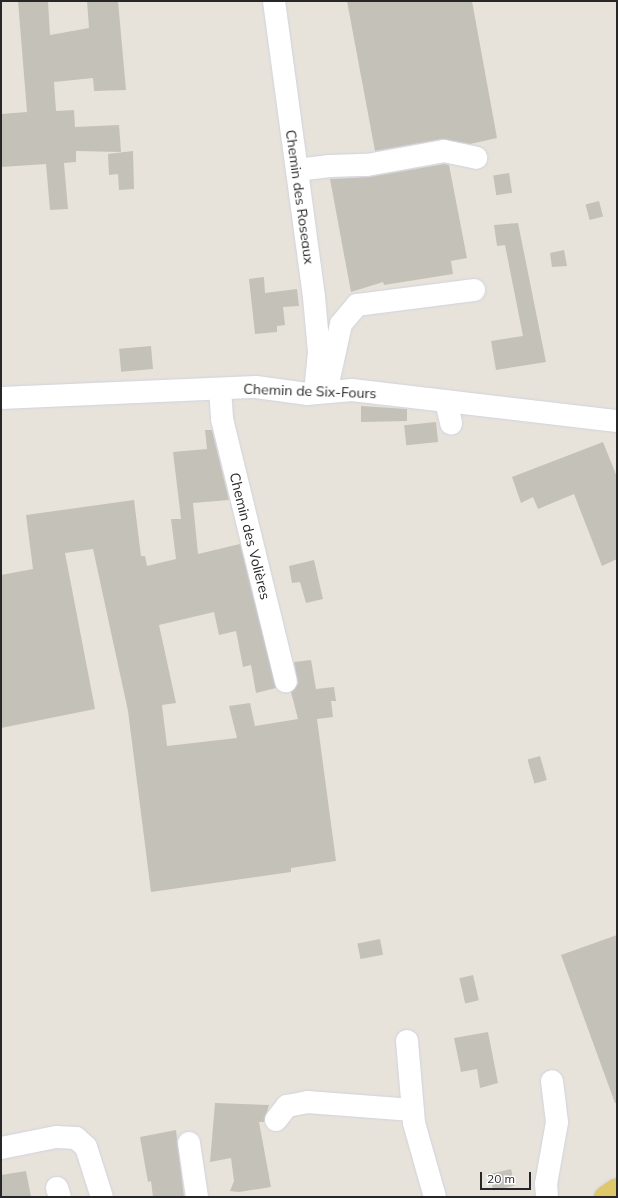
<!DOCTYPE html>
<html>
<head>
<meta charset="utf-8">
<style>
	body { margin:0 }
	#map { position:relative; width:618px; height:1198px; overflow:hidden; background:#e8e3da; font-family:Mulish,sans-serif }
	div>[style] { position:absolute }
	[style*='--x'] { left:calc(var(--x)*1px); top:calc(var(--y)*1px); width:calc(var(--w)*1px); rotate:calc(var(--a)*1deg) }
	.building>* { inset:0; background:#c4c1b9; transform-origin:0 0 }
	.roads { filter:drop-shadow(0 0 1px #d0d2df) drop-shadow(0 0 1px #d0d2df) }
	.minor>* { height:22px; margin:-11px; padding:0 11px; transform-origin:11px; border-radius:11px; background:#fff }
	.major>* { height:22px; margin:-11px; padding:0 11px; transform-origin:11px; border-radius:11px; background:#dec869 }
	span { translate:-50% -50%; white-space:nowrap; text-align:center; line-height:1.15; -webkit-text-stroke:3.5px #fff; paint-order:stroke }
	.street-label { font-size:14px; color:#272727 }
	.frame { position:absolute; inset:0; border:2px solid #272727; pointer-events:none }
	.scale { position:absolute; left:480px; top:1172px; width:51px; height:18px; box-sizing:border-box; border:2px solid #272727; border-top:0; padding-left:5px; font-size:12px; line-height:14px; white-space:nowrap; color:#272727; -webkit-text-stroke:3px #fff; paint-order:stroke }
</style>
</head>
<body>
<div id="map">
	<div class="building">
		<i style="clip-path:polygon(18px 1px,48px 1px,50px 35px,89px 28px,87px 1px,118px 1px,126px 90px,94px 91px,93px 78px,54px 82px,56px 111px,74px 110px,75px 127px,119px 125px,121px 152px,76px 151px,76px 162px,64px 163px,68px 209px,50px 210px,46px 164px,1px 167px,1px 114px,27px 112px)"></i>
		<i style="clip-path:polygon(347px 1px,472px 1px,497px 138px,470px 144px,442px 139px,375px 151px)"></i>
		<i style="clip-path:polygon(133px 151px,134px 189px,119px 190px,118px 174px,109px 175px,108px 154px)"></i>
		<i style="clip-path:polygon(444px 164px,449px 165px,467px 258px,451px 261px,453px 274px,384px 285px,383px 282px,351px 292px,330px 179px,369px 177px)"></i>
		<i style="left:509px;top:173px;width:20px;height:16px;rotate:81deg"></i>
		<i style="left:599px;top:201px;width:16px;height:14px;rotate:75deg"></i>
		<i style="clip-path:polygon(518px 223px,546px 362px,496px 370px,491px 341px,523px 336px,505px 245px,497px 246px,494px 225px)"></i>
		<i style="clip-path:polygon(564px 250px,567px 266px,552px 267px,550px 253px)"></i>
		<i style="clip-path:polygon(264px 277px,265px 293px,297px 289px,299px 306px,283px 307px,285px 325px,277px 326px,277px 332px,255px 334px,249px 279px)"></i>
		<i style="left:151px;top:346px;width:23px;height:32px;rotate:85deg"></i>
		<i style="clip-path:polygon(361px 406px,407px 409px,407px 421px,361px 422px)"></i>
		<i style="left:436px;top:422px;width:20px;height:32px;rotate:84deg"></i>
		<i style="clip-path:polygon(205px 430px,212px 430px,229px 500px,193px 503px,198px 554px,240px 544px,276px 688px,256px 693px,251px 665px,243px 667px,236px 631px,219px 635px,214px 612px,159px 625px,176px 703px,162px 705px,167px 746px,237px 738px,229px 706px,250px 703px,255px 726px,298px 719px,291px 692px,298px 684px,294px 662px,311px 660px,316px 689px,334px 687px,336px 701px,331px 701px,333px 717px,317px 719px,336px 861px,291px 868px,291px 872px,151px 892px,128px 711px,93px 549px,65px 553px,95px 709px,1px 728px,1px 575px,33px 569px,26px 515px,134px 500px,141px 556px,145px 556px,147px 566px,176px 559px,171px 519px,181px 519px,173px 452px,207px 449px)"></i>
		<i style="clip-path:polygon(603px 442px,617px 477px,617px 559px,602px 566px,574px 494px,538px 509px,533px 497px,521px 503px,512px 477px)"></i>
		<i style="clip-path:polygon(314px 560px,323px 599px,306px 603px,300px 582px,292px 583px,289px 566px)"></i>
		<i style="left:540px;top:756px;width:25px;height:13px;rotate:74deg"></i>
		<i style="clip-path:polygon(617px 935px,617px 1103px,615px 1103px,561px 955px)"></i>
		<i style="left:380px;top:939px;width:16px;height:23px;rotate:79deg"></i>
		<i style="left:473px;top:975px;width:26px;height:14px;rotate:77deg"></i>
		<i style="clip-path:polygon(488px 1032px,498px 1083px,480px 1088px,477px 1069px,461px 1072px,454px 1038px)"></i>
		<i style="clip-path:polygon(215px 1103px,269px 1105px,264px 1122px,259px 1122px,271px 1187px,239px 1192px,230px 1191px,234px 1181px,231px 1158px,210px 1162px)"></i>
		<i style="clip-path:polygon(176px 1130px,184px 1197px,153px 1197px,151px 1181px,148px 1182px,140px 1137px)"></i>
		<i style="left:511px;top:1169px;width:17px;height:22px;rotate:77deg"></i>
		<i style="clip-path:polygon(26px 1171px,31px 1197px,1px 1197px,1px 1175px)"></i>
	</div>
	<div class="roads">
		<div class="minor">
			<i style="--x:274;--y:1;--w:299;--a:82.3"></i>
			<i style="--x:314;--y:297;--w:55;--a:84.8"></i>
			<i style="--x:319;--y:352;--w:41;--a:95.6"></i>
			<i style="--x:297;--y:170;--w:33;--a:-7"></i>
			<i style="--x:330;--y:166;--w:37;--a:-2"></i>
			<i style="--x:367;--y:165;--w:78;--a:-10.3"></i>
			<i style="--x:444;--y:151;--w:33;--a:12"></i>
			<i style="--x:329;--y:379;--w:56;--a:-77.7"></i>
			<i style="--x:341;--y:324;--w:25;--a:-50"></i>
			<i style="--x:357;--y:305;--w:118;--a:-7.3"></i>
			<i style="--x:220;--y:389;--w:30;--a:86"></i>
			<i style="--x:222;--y:419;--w:270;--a:76.3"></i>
			<i style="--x:1;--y:398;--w:255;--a:-2.5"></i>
			<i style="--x:256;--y:387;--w:51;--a:7.8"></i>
			<i style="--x:307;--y:394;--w:45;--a:-5.1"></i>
			<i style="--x:352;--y:390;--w:267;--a:6.7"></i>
			<i style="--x:446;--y:401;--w:23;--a:77"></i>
			<i style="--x:407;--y:1041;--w:82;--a:85.1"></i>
			<i style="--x:414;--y:1123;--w:77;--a:74.2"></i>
			<i style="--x:276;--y:1120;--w:18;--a:-52"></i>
			<i style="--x:287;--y:1106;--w:20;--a:-11"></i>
			<i style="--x:307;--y:1102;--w:106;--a:4.3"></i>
			<i style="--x:189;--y:1143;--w:55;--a:81.6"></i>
			<i style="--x:1;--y:1148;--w:56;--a:-11.3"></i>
			<i style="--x:56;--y:1137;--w:20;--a:3"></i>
			<i style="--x:76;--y:1138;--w:13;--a:42"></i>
			<i style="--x:86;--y:1147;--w:52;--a:72.3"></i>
			<i style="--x:57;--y:1188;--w:9;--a:72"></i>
			<i style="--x:547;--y:1197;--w:13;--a:-94"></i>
			<i style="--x:546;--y:1184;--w:63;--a:-79.9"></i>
			<i style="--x:557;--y:1122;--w:41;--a:-97"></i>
		</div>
		<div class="major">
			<i style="--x:605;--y:1197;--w:14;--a:-34"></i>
		</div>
	</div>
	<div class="street-label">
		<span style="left:300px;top:197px;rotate:82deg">Chemin des Roseaux</span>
		<span style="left:310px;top:391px;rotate:2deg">Chemin de Six-Fours</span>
		<span style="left:250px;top:536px;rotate:76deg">Chemin des Volières</span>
	</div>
	<div class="frame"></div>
	<div class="scale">20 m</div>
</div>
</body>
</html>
